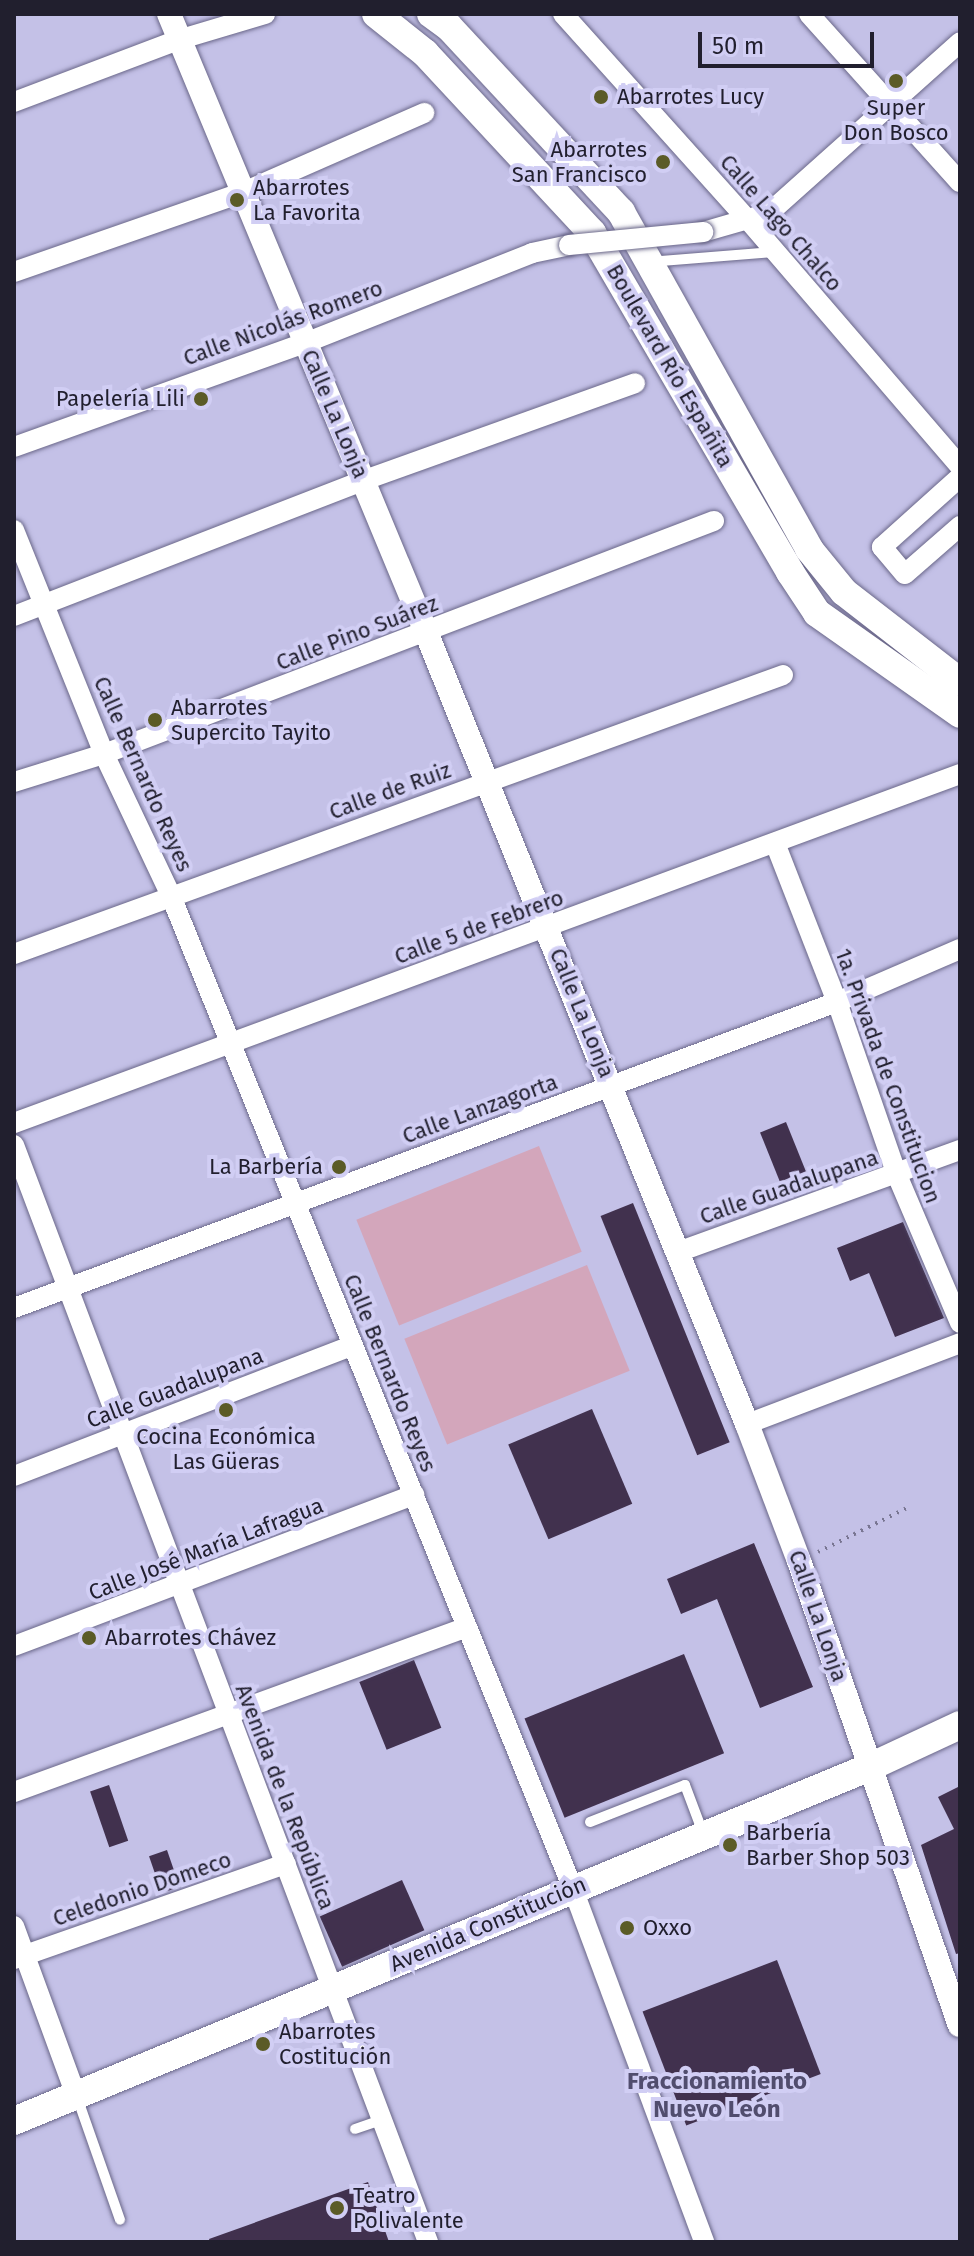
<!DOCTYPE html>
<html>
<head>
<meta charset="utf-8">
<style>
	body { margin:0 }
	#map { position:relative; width:974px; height:2256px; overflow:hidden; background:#c4c1e7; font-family:"Fira Sans",sans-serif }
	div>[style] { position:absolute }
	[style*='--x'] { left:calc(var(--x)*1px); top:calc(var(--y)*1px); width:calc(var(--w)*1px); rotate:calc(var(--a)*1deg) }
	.green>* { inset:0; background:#d3a6bb; transform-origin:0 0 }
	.building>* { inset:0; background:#41314e; transform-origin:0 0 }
	.path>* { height:4px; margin-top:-2px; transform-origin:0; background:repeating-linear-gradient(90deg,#787591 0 2px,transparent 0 8px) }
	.roads { filter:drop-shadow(0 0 2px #6a6789) drop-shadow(0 0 2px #6a6789) }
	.service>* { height:10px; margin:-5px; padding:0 5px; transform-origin:5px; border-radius:5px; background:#fff }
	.minor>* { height:20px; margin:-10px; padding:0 10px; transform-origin:10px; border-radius:10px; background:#fff }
	.tertiary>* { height:24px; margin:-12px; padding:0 12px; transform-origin:12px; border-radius:12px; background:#fff }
	.secondary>* { height:28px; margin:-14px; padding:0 14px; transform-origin:14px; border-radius:14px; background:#fff }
	.bridges { filter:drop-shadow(0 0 2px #6a6789) drop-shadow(0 0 2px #6a6789) }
	.minor-bridge>* { height:20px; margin:-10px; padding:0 10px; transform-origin:10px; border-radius:10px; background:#fff }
	.dots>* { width:22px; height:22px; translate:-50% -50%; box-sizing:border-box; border:4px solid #d1cef4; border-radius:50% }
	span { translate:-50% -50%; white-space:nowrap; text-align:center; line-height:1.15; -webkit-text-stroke:8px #d1cef4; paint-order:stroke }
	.poi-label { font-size:22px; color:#211f2e }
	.left { translate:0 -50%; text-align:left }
	.right { translate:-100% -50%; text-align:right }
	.street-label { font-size:22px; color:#211f2e }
	.neighbourhood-label { font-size:24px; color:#514d6e; font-weight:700 }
	.frame { position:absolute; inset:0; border:16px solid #211f2e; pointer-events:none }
	.scale { position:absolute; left:698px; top:32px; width:176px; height:36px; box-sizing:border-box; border:4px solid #211f2e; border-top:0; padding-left:10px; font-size:24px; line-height:28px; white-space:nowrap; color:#211f2e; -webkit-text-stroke:6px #d1cef4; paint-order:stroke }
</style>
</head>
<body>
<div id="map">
	<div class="green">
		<i style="left:539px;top:1146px;width:114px;height:197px;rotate:68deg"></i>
		<i style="left:587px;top:1265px;width:114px;height:197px;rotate:68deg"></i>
	</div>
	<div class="building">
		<i style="left:786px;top:1122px;width:53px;height:28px;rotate:68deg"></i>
		<i style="left:633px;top:1203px;width:258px;height:35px;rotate:68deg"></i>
		<i style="clip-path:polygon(903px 1222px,944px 1318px,895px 1337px,869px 1273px,850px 1281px,837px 1248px)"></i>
		<i style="left:592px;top:1409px;width:103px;height:91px;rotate:67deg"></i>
		<i style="clip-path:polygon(754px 1543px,813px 1687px,760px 1708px,717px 1599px,681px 1614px,667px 1579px)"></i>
		<i style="left:684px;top:1654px;width:107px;height:172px;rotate:68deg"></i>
		<i style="left:414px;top:1660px;width:73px;height:59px;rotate:68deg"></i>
		<i style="left:109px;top:1785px;width:59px;height:20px;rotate:71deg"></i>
		<i style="clip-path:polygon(960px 1786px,960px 1953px,956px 1954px,921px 1845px,954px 1829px,938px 1797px)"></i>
		<i style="left:167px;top:1850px;width:39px;height:19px;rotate:71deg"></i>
		<i style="left:402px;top:1880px;width:55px;height:90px;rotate:66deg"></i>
		<i style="left:777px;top:1960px;width:122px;height:144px;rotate:69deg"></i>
		<i style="clip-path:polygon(368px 2182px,389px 2242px,210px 2242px,209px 2239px)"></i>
	</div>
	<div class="path">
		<i style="--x:818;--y:1552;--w:102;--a:-26.3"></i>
	</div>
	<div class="roads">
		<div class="service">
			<i style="--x:661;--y:261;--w:113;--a:-4.6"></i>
			<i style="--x:590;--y:1822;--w:102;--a:-21.3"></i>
			<i style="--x:685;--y:1785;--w:51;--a:69.4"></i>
			<i style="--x:77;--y:2097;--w:130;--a:70.7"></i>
			<i style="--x:355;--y:2129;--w:28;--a:-19"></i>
		</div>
		<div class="minor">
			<i style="--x:563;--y:14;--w:278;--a:48.1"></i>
			<i style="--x:749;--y:221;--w:323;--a:49.3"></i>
			<i style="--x:809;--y:14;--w:226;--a:48.1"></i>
			<i style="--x:14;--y:102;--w:175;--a:-20.7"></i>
			<i style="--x:178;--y:40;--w:91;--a:-16.6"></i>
			<i style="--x:703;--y:232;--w:69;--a:-16.1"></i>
			<i style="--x:769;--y:213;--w:256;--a:-41.8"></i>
			<i style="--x:14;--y:272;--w:244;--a:-19.2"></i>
			<i style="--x:244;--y:192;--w:197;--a:-23.7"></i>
			<i style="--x:14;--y:447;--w:309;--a:-19.7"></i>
			<i style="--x:305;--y:343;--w:244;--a:-21.6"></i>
			<i style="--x:532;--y:253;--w:38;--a:-12"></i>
			<i style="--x:960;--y:477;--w:105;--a:138.1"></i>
			<i style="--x:882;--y:547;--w:35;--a:50"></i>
			<i style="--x:905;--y:574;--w:73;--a:-41.1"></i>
			<i style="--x:14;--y:530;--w:241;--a:68.1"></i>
			<i style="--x:104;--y:754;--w:157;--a:64.7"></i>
			<i style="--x:171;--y:896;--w:1071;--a:67.96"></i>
			<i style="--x:573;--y:1889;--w:377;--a:69.6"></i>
			<i style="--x:14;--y:616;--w:373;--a:-21.2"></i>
			<i style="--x:362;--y:481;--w:290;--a:-19.7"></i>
			<i style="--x:14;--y:782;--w:94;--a:-17.3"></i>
			<i style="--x:104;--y:754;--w:653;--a:-20.91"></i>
			<i style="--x:775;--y:843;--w:171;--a:68.7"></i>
			<i style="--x:837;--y:1002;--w:183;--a:70.9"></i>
			<i style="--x:897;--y:1175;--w:161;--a:66.9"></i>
			<i style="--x:14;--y:954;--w:818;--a:-19.94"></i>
			<i style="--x:14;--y:1123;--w:1008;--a:-20.25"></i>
			<i style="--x:14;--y:1145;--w:1173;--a:69.32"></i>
			<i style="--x:678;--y:1252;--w:300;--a:-19.9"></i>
			<i style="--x:14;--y:1308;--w:878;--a:-20.4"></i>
			<i style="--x:837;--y:1002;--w:134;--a:-23.3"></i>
			<i style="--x:747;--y:1424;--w:228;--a:-20.8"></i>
			<i style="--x:14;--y:1476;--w:363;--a:-21.1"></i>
			<i style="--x:14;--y:1646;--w:428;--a:-20.7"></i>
			<i style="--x:14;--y:1792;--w:482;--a:-20"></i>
			<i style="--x:14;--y:1926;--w:180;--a:69.9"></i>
			<i style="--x:14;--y:1959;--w:288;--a:-19.3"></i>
		</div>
		<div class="tertiary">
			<i style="--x:169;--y:14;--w:669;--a:67.42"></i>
			<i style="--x:426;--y:632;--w:855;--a:67.94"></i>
			<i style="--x:747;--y:1424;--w:147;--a:69.2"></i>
			<i style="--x:799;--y:1561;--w:491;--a:70.9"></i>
		</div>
		<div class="secondary">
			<i style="--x:376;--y:14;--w:63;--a:38.5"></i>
			<i style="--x:425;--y:53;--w:246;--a:47.1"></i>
			<i style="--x:592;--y:233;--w:393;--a:59.7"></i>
			<i style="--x:790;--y:572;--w:49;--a:56.6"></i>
			<i style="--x:817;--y:613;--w:175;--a:35.2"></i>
			<i style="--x:431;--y:14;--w:22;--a:36"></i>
			<i style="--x:449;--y:27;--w:253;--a:47.1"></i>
			<i style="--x:621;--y:212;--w:386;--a:60.8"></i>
			<i style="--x:809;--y:549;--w:55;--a:50.9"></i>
			<i style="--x:844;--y:592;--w:147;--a:37.8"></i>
			<i style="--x:14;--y:2121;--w:926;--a:-22.47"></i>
			<i style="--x:870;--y:1767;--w:99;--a:-25"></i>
		</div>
	</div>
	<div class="bridges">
		<div class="minor-bridge">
			<i style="--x:569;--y:245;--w:135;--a:-5.5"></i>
		</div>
	</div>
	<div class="dots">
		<i style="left:896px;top:81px;background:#5b5b27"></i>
		<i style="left:601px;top:97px;background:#5b5b27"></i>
		<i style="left:663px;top:162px;background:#5b5b27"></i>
		<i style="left:237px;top:200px;background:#5b5b27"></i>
		<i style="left:201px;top:399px;background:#5b5b27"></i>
		<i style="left:155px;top:720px;background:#5b5b27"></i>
		<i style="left:339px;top:1167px;background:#5b5b27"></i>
		<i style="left:226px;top:1410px;background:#5b5b27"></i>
		<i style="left:89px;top:1638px;background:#5b5b27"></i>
		<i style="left:730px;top:1845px;background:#5b5b27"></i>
		<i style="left:627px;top:1928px;background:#5b5b27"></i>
		<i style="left:263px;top:2044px;background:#5b5b27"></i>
		<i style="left:337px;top:2208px;background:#5b5b27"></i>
	</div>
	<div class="poi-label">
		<span class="left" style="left:617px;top:97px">Abarrotes Lucy</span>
		<span style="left:896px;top:120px">Super<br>Don Bosco</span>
		<span class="right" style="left:647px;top:162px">Abarrotes<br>San Francisco</span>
		<span class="left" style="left:253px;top:200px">Abarrotes<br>La Favorita</span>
		<span class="right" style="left:185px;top:399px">Papelería Lili</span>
		<span class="left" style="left:171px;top:720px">Abarrotes<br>Supercito Tayito</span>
		<span class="right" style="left:323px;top:1167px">La Barbería</span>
		<span style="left:226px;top:1449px">Cocina Económica<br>Las Güeras</span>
		<span class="left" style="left:105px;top:1638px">Abarrotes Chávez</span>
		<span class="left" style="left:746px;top:1845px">Barbería<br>Barber Shop 503</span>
		<span class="left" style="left:643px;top:1928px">Oxxo</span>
		<span class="left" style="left:279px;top:2044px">Abarrotes<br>Costitución</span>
		<span class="left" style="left:353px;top:2208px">Teatro<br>Polivalente</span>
	</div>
	<div class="street-label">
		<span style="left:781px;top:223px;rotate:49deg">Calle Lago Chalco</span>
		<span style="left:283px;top:323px;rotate:-20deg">Calle Nicolás Romero</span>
		<span style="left:670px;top:366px;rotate:60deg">Boulevard Río Españita</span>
		<span style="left:335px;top:414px;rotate:67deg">Calle La Lonja</span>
		<span style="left:357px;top:633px;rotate:-21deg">Calle Pino Suárez</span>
		<span style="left:143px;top:774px;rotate:66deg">Calle Bernardo Reyes</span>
		<span style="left:390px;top:791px;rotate:-20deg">Calle de Ruiz</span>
		<span style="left:479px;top:927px;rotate:-20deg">Calle 5 de Febrero</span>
		<span style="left:582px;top:1013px;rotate:68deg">Calle La Lonja</span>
		<span style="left:888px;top:1076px;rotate:70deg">1a. Privada de Constitucion</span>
		<span style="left:480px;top:1109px;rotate:-20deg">Calle Lanzagorta</span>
		<span style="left:789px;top:1187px;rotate:-19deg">Calle Guadalupana</span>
		<span style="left:390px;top:1373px;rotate:68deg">Calle Bernardo Reyes</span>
		<span style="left:175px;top:1388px;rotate:-21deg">Calle Guadalupana</span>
		<span style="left:206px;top:1549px;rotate:-21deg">Calle José María Lafragua</span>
		<span style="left:818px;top:1616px;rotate:71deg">Calle La Lonja</span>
		<span style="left:285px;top:1797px;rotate:69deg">Avenida de la República</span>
		<span style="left:142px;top:1889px;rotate:-19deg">Celedonio Domeco</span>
		<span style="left:488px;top:1924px;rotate:-23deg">Avenida Constitución</span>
	</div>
	<div class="neighbourhood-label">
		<span style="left:717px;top:2096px">Fraccionamiento<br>Nuevo León</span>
	</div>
	<div class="frame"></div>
	<div class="scale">50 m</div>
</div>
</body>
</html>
